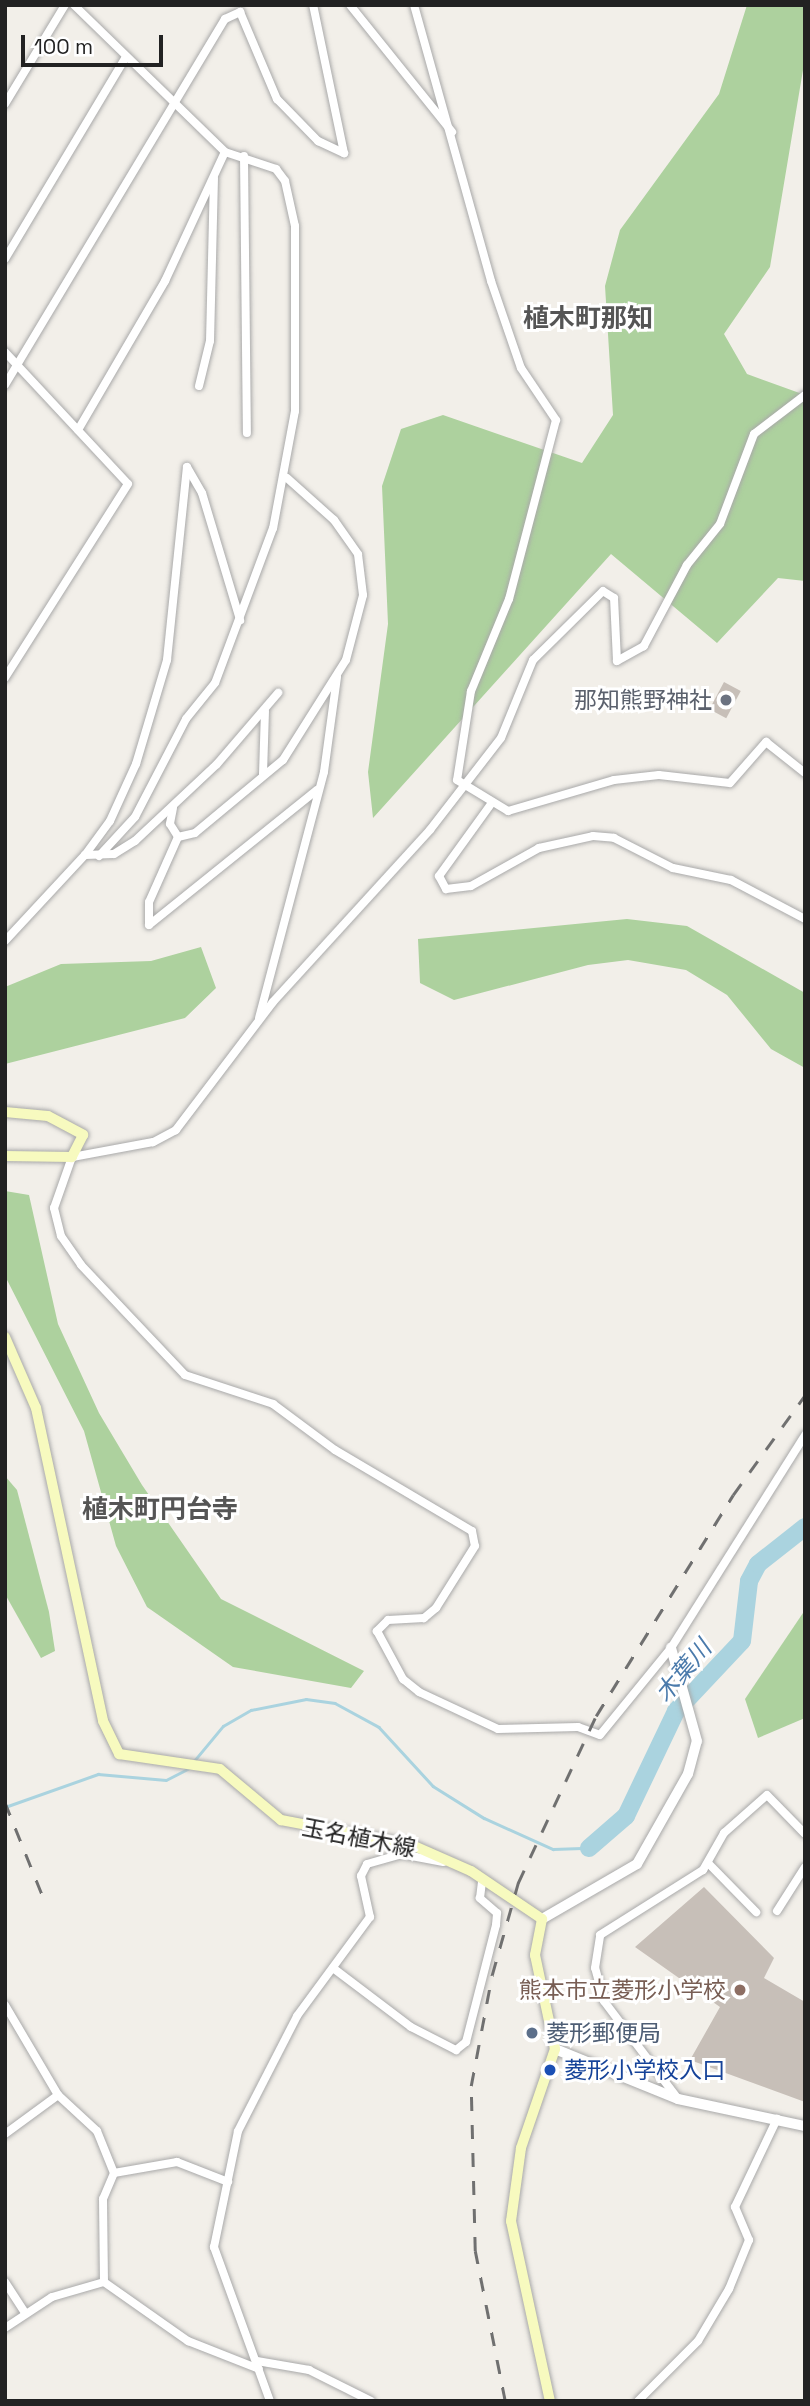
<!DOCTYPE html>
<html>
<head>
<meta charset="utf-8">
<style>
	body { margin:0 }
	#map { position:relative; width:810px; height:2406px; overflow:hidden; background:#f2efe9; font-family:"Space Grotesk","Noto Sans JP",sans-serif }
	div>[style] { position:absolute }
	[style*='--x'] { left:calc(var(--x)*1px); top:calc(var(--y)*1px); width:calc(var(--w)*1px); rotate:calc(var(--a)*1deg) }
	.forest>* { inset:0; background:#add19e }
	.stream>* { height:2.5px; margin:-1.25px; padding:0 1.25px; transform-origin:1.25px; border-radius:1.25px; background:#aad3df }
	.river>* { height:18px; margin:-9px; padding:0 9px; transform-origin:9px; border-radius:9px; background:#aad3df }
	.building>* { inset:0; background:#c7bfb8; transform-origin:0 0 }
	.roads { filter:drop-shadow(0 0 2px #a9a9a9) drop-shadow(0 0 2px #a9a9a9) }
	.minor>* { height:8px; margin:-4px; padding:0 4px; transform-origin:4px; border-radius:4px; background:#fff }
	.tertiary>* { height:10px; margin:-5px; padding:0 5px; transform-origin:5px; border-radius:5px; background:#fff }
	.secondary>* { height:10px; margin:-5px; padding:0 5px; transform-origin:5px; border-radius:5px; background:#f7fabf }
	.rail>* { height:2.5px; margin-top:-1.25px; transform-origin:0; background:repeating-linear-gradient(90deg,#707070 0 14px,transparent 0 28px) }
	.dots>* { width:19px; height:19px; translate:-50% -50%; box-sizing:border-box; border:4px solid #fff; border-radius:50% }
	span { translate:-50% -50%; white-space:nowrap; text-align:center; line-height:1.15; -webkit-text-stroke:6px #fff; paint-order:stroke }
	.worship-label { font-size:23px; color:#5b616d }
	.right { translate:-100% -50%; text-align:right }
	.street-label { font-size:23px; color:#222 }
	.education-label { font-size:23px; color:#785e54 }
	.service-label { font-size:23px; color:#4e5e75 }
	.left { translate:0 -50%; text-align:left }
	.transit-label { font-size:23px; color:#164399 }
	.water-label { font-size:24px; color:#4a7aab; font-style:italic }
	.quarter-label { font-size:26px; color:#555; font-weight:700 }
	.frame { position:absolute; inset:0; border:7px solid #222; pointer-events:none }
	.scale { position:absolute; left:21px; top:35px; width:142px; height:32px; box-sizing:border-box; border:4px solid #222; border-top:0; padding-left:9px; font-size:21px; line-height:24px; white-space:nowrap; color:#222; -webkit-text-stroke:5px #fff; paint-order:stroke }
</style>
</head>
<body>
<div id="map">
	<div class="forest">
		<i style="clip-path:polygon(747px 5px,805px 5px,805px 58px,770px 267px,724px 334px,747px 374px,805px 395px,805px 581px,778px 578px,717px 643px,611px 554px,373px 818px,368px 772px,388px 624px,382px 486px,401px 429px,443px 415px,582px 463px,613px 415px,605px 286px,620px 230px,719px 94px)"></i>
		<i style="clip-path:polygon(627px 919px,687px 926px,805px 993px,805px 1068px,771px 1049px,727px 995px,686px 970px,628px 960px,588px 965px,454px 1000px,420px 983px,418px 939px)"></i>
		<i style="clip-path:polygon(201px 947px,216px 988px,185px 1018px,5px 1064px,5px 987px,61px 964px,151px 961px)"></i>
		<i style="clip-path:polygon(5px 1191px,29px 1195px,58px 1324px,99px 1413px,142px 1485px,221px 1599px,364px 1671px,351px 1688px,233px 1667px,147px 1607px,116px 1546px,84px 1431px,5px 1276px)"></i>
		<i style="clip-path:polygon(5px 1476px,17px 1490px,49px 1612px,55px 1651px,41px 1658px,5px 1594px)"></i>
		<i style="clip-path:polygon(805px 1610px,805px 1718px,758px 1738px,745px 1699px)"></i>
	</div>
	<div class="stream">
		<i style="--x:194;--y:1761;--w:45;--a:-50.4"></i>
		<i style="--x:223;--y:1726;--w:32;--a:-30"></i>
		<i style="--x:251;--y:1710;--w:56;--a:-11.3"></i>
		<i style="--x:306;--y:1699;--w:29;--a:8"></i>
		<i style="--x:335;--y:1703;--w:50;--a:28.6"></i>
		<i style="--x:379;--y:1727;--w:80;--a:47.5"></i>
		<i style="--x:433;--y:1786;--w:60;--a:32.1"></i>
		<i style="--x:484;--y:1818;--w:76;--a:24.2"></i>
		<i style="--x:553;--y:1849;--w:36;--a:-2"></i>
		<i style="--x:5;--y:1807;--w:99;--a:-19.5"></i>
		<i style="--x:98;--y:1774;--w:68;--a:5"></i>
		<i style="--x:166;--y:1780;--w:28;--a:-27"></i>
	</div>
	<div class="river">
		<i style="--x:589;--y:1848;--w:49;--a:-40.9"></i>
		<i style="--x:626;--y:1816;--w:116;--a:-64.5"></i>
		<i style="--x:676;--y:1711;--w:96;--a:-46.7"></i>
		<i style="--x:742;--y:1641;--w:60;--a:-83.3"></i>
		<i style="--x:749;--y:1581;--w:19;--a:-62"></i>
		<i style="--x:758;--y:1564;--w:60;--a:-38.2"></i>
	</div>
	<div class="building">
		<i style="left:724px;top:682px;width:19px;height:31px;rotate:28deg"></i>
		<i style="clip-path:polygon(704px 1887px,774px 1958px,764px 1978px,805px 2002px,805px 2102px,690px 2060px,720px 2007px,635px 1947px)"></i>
	</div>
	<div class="roads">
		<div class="minor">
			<i style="--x:74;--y:5;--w:211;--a:44.2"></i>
			<i style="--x:225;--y:152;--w:54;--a:18.4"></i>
			<i style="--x:276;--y:169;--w:15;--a:53"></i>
			<i style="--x:285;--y:181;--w:46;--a:77.5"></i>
			<i style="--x:295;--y:226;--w:185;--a:90"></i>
			<i style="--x:295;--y:411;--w:119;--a:100.6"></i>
			<i style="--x:273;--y:528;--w:165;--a:110.5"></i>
			<i style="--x:215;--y:683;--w:46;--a:128.9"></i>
			<i style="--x:186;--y:719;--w:110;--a:117.5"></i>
			<i style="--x:135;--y:817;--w:53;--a:132.7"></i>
			<i style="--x:350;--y:5;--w:163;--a:51.2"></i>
			<i style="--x:414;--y:5;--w:287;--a:74.4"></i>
			<i style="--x:491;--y:281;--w:92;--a:71"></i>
			<i style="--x:521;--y:368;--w:63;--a:56.1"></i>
			<i style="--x:556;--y:420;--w:185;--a:104.7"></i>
			<i style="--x:509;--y:599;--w:100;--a:112.4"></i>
			<i style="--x:471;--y:691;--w:90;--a:98.9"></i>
			<i style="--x:457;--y:780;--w:60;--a:31.3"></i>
			<i style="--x:508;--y:811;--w:110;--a:-16.3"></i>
			<i style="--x:614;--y:780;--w:45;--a:-6.3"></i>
			<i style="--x:659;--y:775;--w:71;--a:6.4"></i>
			<i style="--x:730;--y:783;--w:55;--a:-48.7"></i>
			<i style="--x:766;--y:742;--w:50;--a:38.5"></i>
			<i style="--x:5;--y:104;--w:116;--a:-58.8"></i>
			<i style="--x:244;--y:156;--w:277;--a:89.4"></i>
			<i style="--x:5;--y:259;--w:235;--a:-59.1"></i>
			<i style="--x:5;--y:352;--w:180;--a:47"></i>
			<i style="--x:128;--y:484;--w:230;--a:122.4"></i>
			<i style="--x:5;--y:385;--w:427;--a:-59"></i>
			<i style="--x:225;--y:19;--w:17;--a:-25"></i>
			<i style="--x:240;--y:12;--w:95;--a:67"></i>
			<i style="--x:277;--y:99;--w:59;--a:45.7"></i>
			<i style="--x:318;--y:141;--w:29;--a:25"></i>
			<i style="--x:344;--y:153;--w:151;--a:-101.8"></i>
			<i style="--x:199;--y:386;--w:46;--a:-76.3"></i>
			<i style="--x:210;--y:341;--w:163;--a:-88.6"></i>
			<i style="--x:805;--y:395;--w:64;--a:142.6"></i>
			<i style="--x:754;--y:434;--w:96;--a:110.7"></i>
			<i style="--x:720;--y:524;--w:53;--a:128.8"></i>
			<i style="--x:687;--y:565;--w:92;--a:118"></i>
			<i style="--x:644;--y:646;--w:31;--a:151"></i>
			<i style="--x:617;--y:661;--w:63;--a:-92.7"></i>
			<i style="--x:614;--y:598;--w:13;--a:-148"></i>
			<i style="--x:603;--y:591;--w:98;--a:135.4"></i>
			<i style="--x:533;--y:660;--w:84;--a:112.3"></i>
			<i style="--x:501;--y:738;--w:116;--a:127.7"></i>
			<i style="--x:430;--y:830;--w:233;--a:132.4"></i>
			<i style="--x:273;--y:1002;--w:161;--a:127.2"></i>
			<i style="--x:176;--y:1130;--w:26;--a:152"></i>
			<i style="--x:153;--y:1142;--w:82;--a:169.5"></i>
			<i style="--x:72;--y:1157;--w:54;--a:109.4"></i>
			<i style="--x:54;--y:1208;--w:29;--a:76"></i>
			<i style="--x:61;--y:1236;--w:35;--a:55"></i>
			<i style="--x:81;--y:1265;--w:151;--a:46.6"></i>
			<i style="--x:185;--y:1375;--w:93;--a:18.2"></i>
			<i style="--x:273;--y:1404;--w:77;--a:36.6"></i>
			<i style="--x:335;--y:1450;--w:159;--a:30.6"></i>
			<i style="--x:472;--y:1531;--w:15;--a:79"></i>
			<i style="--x:475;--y:1546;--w:73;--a:122.2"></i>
			<i style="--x:436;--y:1608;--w:16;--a:140"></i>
			<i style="--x:424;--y:1618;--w:36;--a:177"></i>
			<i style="--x:388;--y:1620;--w:16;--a:135"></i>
			<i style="--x:377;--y:1631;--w:55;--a:61.6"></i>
			<i style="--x:403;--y:1679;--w:21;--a:39"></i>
			<i style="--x:419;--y:1692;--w:87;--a:25.1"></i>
			<i style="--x:498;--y:1729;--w:80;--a:-1.4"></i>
			<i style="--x:578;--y:1727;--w:23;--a:20"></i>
			<i style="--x:600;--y:1735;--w:112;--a:-50.8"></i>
			<i style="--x:671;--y:1648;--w:252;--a:-57.8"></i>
			<i style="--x:78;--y:430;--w:173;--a:-59.7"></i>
			<i style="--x:165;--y:281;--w:142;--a:-65.1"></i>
			<i style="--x:263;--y:774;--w:63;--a:-88.2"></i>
			<i style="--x:491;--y:804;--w:89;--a:125.8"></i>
			<i style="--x:439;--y:876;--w:15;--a:62"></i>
			<i style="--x:446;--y:889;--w:25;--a:-7"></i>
			<i style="--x:471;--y:886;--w:78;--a:-29.2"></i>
			<i style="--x:539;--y:848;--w:55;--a:-12.5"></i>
			<i style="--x:593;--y:836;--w:21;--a:5"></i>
			<i style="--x:614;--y:838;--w:66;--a:27"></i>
			<i style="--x:673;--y:868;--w:59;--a:11.7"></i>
			<i style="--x:731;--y:880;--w:84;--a:27.8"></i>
			<i style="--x:173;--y:808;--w:16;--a:101"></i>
			<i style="--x:170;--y:824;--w:15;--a:58"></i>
			<i style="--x:178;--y:837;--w:17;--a:-13"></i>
			<i style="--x:195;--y:833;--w:114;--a:-39.7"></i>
			<i style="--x:283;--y:760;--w:118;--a:-57.8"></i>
			<i style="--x:346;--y:660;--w:67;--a:-75.3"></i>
			<i style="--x:363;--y:595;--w:41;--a:-97"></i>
			<i style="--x:358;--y:554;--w:42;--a:-125.2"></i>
			<i style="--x:334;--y:520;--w:63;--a:-138.2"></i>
			<i style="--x:178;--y:837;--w:71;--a:114"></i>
			<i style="--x:149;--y:902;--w:23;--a:90"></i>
			<i style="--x:149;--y:925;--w:216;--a:-38.8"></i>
			<i style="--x:85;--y:855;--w:29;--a:-2"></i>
			<i style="--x:114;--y:854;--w:25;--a:-32"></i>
			<i style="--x:135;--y:841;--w:112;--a:-43.2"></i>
			<i style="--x:217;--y:764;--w:94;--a:-49.3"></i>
			<i style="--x:5;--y:941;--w:117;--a:-47.1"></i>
			<i style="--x:85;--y:855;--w:42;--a:-53.7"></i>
			<i style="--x:110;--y:821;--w:63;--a:-65.5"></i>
			<i style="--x:136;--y:764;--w:109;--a:-73.4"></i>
			<i style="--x:167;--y:660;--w:194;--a:-84.1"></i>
			<i style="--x:187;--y:467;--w:30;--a:60"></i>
			<i style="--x:202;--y:493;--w:133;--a:73.3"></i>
			<i style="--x:259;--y:1018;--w:254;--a:-75.2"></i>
			<i style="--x:324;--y:772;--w:96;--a:-82.2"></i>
			<i style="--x:708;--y:1863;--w:69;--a:45.6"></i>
			<i style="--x:777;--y:1911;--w:52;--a:-57.5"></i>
			<i style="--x:333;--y:1968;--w:98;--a:37.1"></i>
			<i style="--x:411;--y:2027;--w:51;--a:27.1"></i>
			<i style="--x:456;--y:2050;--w:13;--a:-39"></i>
			<i style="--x:466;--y:2042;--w:121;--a:-75.6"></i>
			<i style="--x:496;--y:1925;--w:12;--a:-85"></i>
			<i style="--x:497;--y:1913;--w:23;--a:-139"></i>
			<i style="--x:480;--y:1898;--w:17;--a:-83"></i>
			<i style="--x:5;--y:2005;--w:104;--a:59.5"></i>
			<i style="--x:678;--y:2099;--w:123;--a:-127.1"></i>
			<i style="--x:604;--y:2001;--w:34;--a:-105"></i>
			<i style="--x:595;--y:1968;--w:33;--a:-81"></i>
			<i style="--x:600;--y:1935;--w:122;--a:-32.3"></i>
			<i style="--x:703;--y:1870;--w:43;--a:-60.4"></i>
			<i style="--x:724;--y:1833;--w:57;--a:-41.5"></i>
			<i style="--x:767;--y:1795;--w:54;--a:45.7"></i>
			<i style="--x:5;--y:2134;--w:66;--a:-36.3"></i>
			<i style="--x:58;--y:2095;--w:53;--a:42.7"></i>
			<i style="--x:97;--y:2131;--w:45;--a:68"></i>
			<i style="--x:5;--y:2282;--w:37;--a:57"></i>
			<i style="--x:104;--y:2282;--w:83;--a:-90.7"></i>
			<i style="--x:103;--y:2199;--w:28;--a:-67"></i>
			<i style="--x:114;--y:2173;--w:64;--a:-9.9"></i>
			<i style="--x:177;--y:2162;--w:55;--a:21.4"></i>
			<i style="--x:5;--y:2328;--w:56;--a:-33.4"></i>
			<i style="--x:52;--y:2297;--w:54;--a:-16.1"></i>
			<i style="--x:104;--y:2282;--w:103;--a:35.1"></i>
			<i style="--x:188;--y:2341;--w:76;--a:21.5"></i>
			<i style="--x:257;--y:2361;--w:53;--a:9.8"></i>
			<i style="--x:309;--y:2370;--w:69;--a:26.6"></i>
			<i style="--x:270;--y:2401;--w:164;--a:-110"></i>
			<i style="--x:214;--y:2247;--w:118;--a:-78.3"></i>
			<i style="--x:238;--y:2131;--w:129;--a:-62.8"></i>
			<i style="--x:297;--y:2016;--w:123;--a:-53.6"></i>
			<i style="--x:370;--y:1917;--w:42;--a:-102.4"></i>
			<i style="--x:361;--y:1876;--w:13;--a:-63"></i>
			<i style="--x:367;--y:1864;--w:35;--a:-16"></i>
			<i style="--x:401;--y:1854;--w:43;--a:10.8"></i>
			<i style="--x:638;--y:2401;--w:85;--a:-45"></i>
			<i style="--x:698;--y:2341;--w:61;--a:-59.2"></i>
			<i style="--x:729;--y:2289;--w:53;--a:-67.8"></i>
			<i style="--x:749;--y:2240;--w:36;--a:-113"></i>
			<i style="--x:735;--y:2207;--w:98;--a:-64.5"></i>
		</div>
		<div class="tertiary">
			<i style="--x:542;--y:1919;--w:110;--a:-30.1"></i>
			<i style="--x:637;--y:1864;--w:103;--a:-60.5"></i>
			<i style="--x:688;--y:1774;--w:34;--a:-75"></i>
			<i style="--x:697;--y:1741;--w:97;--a:-105.6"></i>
			<i style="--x:555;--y:2049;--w:133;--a:22.1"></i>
			<i style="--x:678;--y:2099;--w:130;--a:12"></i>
		</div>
		<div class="secondary">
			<i style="--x:5;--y:1112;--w:43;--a:5.3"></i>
			<i style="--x:48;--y:1116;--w:40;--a:28"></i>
			<i style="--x:83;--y:1135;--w:25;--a:117"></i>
			<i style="--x:72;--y:1157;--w:67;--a:-179.1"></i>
			<i style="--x:5;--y:1337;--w:77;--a:66.4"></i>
			<i style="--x:36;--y:1408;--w:320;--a:77.9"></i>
			<i style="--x:103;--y:1721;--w:37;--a:64"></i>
			<i style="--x:119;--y:1754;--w:102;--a:8.4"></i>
			<i style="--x:220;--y:1769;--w:80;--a:39.9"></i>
			<i style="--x:281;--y:1820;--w:133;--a:10.8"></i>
			<i style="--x:412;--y:1845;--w:64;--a:23.8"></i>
			<i style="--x:471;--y:1871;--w:86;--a:34.1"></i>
			<i style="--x:542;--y:1919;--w:37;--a:101"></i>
			<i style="--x:535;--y:1955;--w:96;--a:78"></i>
			<i style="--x:555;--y:2049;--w:105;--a:109"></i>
			<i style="--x:521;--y:2148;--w:74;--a:97.8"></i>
			<i style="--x:511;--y:2221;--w:184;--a:77.8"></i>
		</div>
	</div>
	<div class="rail">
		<i style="--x:5;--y:1802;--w:105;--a:68.1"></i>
		<i style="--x:505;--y:2401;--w:153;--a:-101.3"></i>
		<i style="--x:475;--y:2251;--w:165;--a:-91.4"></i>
		<i style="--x:471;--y:2086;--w:113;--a:-79.3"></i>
		<i style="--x:492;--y:1975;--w:96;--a:-74.2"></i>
		<i style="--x:518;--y:1883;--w:184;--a:-65"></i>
		<i style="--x:596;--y:1716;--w:260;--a:-58.2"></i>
		<i style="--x:733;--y:1495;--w:123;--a:-54.2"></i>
	</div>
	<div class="dots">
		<i style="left:726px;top:700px;background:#6b7280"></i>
		<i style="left:740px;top:1990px;background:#8d6e63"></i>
		<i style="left:532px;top:2033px;background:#5c6f8a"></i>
		<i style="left:550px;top:2070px;background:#1a4fb4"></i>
	</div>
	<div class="worship-label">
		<span class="right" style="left:712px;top:700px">那知熊野神社</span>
	</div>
	<div class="street-label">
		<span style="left:359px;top:1838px;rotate:11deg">玉名植木線</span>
	</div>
	<div class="education-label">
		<span class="right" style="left:726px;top:1990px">熊本市立菱形小学校</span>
	</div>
	<div class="service-label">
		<span class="left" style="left:546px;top:2033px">菱形郵便局</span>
	</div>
	<div class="transit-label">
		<span class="left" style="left:564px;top:2070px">菱形小学校入口</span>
	</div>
	<div class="water-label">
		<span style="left:683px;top:1671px;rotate:-50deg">木葉川</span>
	</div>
	<div class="quarter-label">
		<span style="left:588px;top:319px">植木町那知</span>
		<span style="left:160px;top:1510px">植木町円台寺</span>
	</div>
	<div class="frame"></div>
	<div class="scale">100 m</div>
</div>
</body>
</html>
